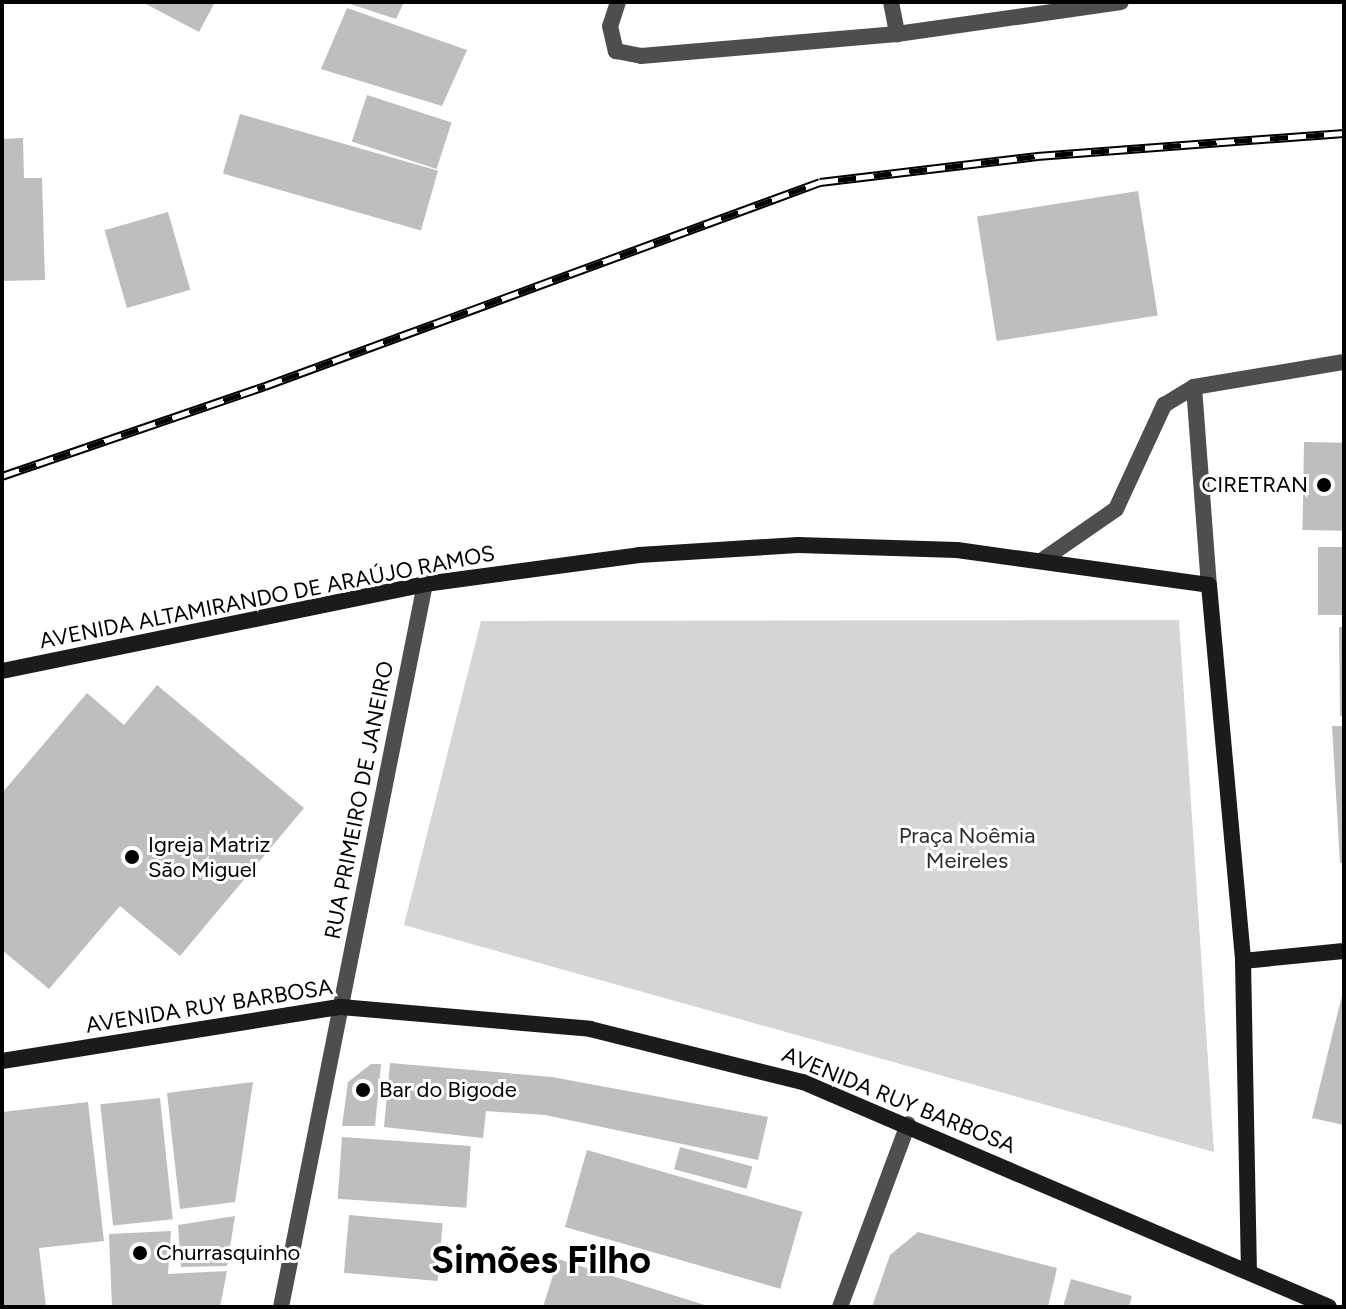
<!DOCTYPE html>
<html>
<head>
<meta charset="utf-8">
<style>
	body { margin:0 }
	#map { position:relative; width:1346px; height:1309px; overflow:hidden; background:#fff; font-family:Figtree,sans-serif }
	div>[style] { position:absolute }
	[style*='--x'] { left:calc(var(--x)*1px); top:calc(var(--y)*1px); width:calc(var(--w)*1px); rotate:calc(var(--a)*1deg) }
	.green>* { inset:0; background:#d5d5d5 }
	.building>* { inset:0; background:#bebebe; transform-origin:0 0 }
	.street>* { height:16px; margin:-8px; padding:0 8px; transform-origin:8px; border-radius:8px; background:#4e4e4e }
	.secondary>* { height:16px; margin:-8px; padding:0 8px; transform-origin:8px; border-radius:8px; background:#1b1b1b }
	.rail>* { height:9px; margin-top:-4.5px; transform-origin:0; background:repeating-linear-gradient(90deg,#fff 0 18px,#000 0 36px); box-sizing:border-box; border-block:2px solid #000 }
	.dots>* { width:22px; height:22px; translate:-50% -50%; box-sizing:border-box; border:4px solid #fff; border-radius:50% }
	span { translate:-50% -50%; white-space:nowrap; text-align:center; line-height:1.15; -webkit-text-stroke:6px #fff; paint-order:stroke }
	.poi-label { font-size:22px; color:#000 }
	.right { translate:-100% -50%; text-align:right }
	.left { translate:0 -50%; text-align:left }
	.street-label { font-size:22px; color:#000 }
	.park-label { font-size:22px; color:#2c2c2c }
	.town-label { font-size:38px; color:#000; font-weight:700 }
	.frame { position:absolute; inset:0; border:4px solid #000; pointer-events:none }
</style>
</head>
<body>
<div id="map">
	<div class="green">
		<i style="clip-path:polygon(1179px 620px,1214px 1152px,404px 925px,481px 621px)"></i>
	</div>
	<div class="building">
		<i style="clip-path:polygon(142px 2px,215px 2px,199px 32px)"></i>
		<i style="clip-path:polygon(344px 2px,404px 2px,396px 19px)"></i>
		<i style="clip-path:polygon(347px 8px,467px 50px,442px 106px,321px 69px)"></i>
		<i style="left:367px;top:95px;width:89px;height:49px;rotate:18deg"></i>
		<i style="left:240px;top:114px;width:206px;height:62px;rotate:16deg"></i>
		<i style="clip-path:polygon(23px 138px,24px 178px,42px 178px,45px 280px,2px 281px,2px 139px)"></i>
		<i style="left:1138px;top:191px;width:126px;height:163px;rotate:81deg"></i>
		<i style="left:168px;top:212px;width:81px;height:66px;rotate:74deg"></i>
		<i style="left:1304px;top:442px;width:40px;height:88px;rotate:1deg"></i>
		<i style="left:1344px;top:547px;width:68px;height:26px;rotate:90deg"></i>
		<i style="clip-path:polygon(1339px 627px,1344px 627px,1344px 715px,1340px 716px)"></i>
		<i style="clip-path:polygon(157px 685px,304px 808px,180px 956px,120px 906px,49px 989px,2px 950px,2px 793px,87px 693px,124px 725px)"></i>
		<i style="clip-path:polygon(1332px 726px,1344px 726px,1344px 863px,1340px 863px)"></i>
		<i style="clip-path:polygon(1343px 991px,1344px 991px,1344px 1125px,1312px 1118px)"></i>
		<i style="clip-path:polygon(390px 1063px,552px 1077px,768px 1117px,758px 1160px,545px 1115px,486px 1111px,483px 1138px,384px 1127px)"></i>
		<i style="clip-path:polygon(371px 1064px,381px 1064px,375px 1126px,342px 1126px,348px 1082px)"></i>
		<i style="clip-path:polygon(253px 1082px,235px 1202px,180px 1209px,167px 1093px)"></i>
		<i style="left:160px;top:1098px;width:122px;height:60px;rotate:84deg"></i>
		<i style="clip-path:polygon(88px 1102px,104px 1241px,39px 1248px,46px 1307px,2px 1307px,2px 1112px)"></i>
		<i style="left:342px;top:1137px;width:129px;height:62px;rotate:4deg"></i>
		<i style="left:680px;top:1147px;width:75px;height:23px;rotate:15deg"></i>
		<i style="left:587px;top:1150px;width:224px;height:80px;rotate:16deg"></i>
		<i style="left:349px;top:1215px;width:94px;height:58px;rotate:5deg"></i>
		<i style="clip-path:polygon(235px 1216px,227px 1266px,181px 1267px,178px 1225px)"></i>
		<i style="clip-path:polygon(171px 1231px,168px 1274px,227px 1271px,220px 1307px,112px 1307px,109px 1234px)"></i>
		<i style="clip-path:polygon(918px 1232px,1057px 1268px,1048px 1307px,872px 1307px,890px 1255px)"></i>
		<i style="clip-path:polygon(558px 1259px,708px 1306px,708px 1307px,543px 1307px)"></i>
		<i style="clip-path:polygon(1071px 1279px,1132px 1296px,1129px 1307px,1063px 1307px)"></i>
	</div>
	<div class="street">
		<i style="--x:618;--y:2;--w:25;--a:108"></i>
		<i style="--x:610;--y:26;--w:26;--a:77"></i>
		<i style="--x:616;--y:51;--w:25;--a:11"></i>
		<i style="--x:641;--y:56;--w:257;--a:-4.9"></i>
		<i style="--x:897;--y:34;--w:226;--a:-8.1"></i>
		<i style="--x:891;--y:2;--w:33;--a:79"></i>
		<i style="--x:1194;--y:387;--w:199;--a:85.7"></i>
		<i style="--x:1041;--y:561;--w:91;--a:-34.7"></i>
		<i style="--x:1116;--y:509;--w:115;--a:-65.2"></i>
		<i style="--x:1164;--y:405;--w:35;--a:-31"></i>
		<i style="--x:1194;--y:387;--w:152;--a:-9.5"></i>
		<i style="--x:281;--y:1307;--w:737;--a:-78.74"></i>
		<i style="--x:840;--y:1307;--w:195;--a:-69.6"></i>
	</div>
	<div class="secondary">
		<i style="--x:2;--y:671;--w:432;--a:-11.6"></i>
		<i style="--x:425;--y:584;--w:216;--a:-7.7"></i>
		<i style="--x:639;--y:555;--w:159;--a:-3.6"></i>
		<i style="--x:798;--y:545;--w:159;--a:1.8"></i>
		<i style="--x:957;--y:550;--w:254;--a:7.9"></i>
		<i style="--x:1209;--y:585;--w:378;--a:84.8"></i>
		<i style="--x:1243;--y:961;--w:308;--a:88.9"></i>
		<i style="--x:1243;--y:961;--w:101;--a:-5.7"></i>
		<i style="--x:2;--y:1061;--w:343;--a:-9.1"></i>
		<i style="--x:341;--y:1007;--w:250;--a:5"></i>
		<i style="--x:590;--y:1029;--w:219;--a:14"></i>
		<i style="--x:803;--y:1082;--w:572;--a:23.16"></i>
	</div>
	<div class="rail">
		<i style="--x:2;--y:476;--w:278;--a:-18.9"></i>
		<i style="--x:265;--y:386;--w:591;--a:-20.18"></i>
		<i style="--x:820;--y:182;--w:219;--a:-6.8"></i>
		<i style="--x:1037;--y:156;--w:308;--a:-4.3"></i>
	</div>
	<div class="dots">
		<i style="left:1324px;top:485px;background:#000"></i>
		<i style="left:132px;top:857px;background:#000"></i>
		<i style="left:363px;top:1090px;background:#000"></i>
		<i style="left:140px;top:1253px;background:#000"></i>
	</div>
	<div class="poi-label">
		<span class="right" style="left:1308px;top:485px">CIRETRAN</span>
		<span class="left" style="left:148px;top:857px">Igreja Matriz<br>São Miguel</span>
		<span class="left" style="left:379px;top:1090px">Bar do Bigode</span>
		<span class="left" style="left:156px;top:1253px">Churrasquinho</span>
	</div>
	<div class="street-label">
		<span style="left:267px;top:597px;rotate:-11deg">AVENIDA ALTAMIRANDO DE ARAÚJO RAMOS</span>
		<span style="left:359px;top:800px;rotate:-79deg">RUA PRIMEIRO DE JANEIRO</span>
		<span style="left:209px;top:1006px;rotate:-9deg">AVENIDA RUY BARBOSA</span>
		<span style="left:899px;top:1100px;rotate:22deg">AVENIDA RUY BARBOSA</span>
	</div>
	<div class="park-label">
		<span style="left:967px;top:848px">Praça Noêmia<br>Meireles</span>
	</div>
	<div class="town-label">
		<span style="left:541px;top:1261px">Simões Filho</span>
	</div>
	<div class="frame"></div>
</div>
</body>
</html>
